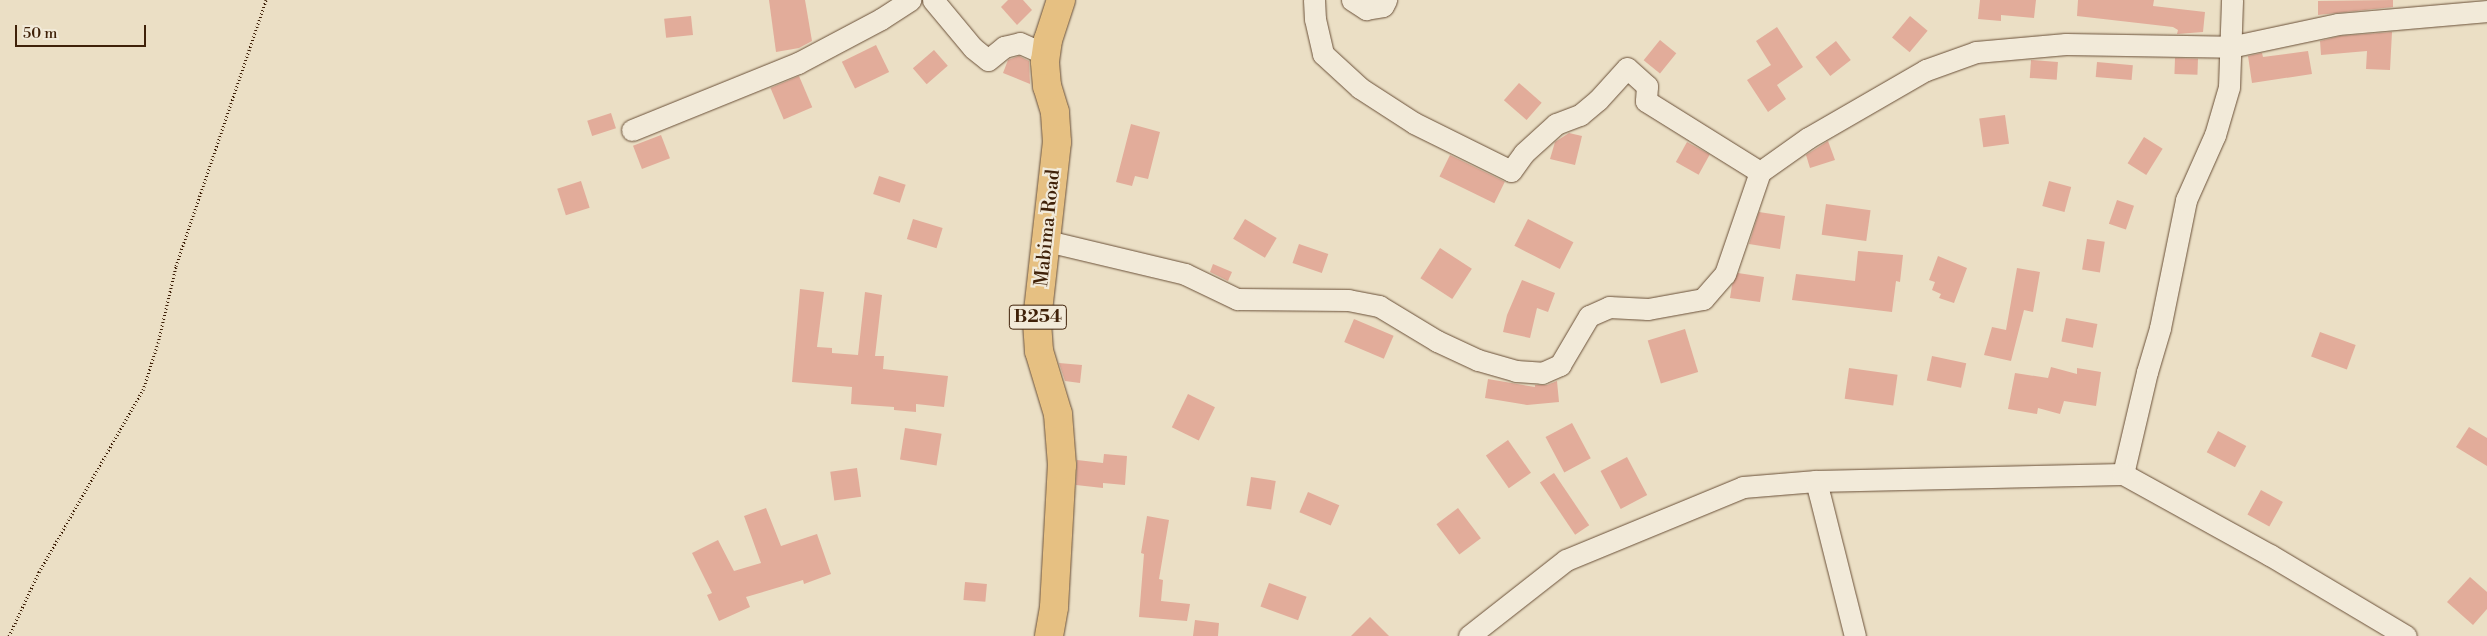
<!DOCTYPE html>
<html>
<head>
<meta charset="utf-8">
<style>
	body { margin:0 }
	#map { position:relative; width:2487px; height:636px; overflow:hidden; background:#ebdfc5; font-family:"Libre Bodoni",serif }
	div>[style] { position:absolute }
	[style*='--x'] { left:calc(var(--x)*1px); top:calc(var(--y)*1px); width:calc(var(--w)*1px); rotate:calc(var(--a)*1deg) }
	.building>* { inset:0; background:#e2ac9a; transform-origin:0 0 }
	.path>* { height:3px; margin-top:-1.5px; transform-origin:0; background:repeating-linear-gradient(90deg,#3f2109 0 1px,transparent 0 3.5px) }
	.roads { filter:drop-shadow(0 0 1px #6a5038) drop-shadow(0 0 1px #6a5038) }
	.minor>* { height:21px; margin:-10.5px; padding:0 10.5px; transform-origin:10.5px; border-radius:10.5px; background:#f2ead9 }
	.major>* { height:28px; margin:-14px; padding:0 14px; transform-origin:14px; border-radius:14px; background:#e6c082 }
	span { translate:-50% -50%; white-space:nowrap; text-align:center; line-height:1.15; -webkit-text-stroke:4.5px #f2ead9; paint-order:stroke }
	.shield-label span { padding:1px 4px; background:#f2ead9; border:1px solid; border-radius:4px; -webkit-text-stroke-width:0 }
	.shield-label { font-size:18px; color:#3f2109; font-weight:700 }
	.street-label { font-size:19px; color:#3f2109 }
	.scale { position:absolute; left:15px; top:25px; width:131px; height:22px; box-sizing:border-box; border:2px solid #3f2109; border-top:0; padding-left:6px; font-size:15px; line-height:18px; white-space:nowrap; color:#3f2109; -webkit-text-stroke:4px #f2ead9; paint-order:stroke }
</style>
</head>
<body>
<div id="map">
	<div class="building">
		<i style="clip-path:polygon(769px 0,805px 0,812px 41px,799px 48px,776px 52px)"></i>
		<i style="clip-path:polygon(1008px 0,1023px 0,1032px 10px,1017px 25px,1001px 7px)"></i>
		<i style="clip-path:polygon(1980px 0,2036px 0,2034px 18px,2001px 15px,2001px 21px,1978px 19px)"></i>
		<i style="clip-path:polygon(2078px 0,2154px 0,2153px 6px,2205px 12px,2203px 32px,2177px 34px,2178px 30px,2173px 27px,2077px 16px)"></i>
		<i style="clip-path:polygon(2393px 0,2393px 7px,2318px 15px,2318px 1px)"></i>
		<i style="left:691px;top:16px;width:19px;height:27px;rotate:84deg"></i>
		<i style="left:1910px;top:16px;width:23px;height:28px;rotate:40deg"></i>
		<i style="clip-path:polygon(1777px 27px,1803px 67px,1777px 85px,1786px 99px,1768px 112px,1747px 80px,1771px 65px,1756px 41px)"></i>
		<i style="clip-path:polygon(2392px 32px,2390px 70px,2366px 69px,2367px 51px,2321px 55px,2320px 41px,2340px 36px)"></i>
		<i style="left:1660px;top:40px;width:21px;height:26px;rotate:39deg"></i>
		<i style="left:1836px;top:41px;width:24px;height:26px;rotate:52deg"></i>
		<i style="left:876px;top:45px;width:30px;height:38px;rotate:64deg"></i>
		<i style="left:934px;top:50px;width:21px;height:28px;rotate:49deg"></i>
		<i style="clip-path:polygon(2308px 51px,2312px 74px,2252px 83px,2248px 56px,2262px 53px,2263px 57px)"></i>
		<i style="clip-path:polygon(1019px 56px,1029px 61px,1030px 84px,1003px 73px,1008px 60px)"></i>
		<i style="left:2175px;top:58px;width:23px;height:16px;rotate:2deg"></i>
		<i style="left:2031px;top:60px;width:27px;height:18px;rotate:4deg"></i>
		<i style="left:2097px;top:62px;width:36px;height:15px;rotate:5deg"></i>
		<i style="left:799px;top:76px;width:34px;height:31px;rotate:67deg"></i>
		<i style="left:1519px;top:83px;width:30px;height:23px;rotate:41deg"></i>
		<i style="left:611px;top:113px;width:16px;height:25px;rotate:72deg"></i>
		<i style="left:2005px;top:115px;width:29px;height:26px;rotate:82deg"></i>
		<i style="clip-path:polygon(1131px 124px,1160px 132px,1148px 179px,1135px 176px,1132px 186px,1116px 182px)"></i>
		<i style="clip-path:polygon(1569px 133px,1582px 136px,1575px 165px,1550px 159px,1555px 142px)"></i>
		<i style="left:661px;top:135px;width:25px;height:30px;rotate:69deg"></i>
		<i style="left:2144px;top:137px;width:22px;height:31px;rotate:32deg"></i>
		<i style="clip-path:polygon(1828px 141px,1835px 160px,1810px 168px,1806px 155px)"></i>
		<i style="left:1687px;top:142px;width:26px;height:23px;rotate:29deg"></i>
		<i style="left:1450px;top:155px;width:61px;height:24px;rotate:26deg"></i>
		<i style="left:879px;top:176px;width:28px;height:19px;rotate:18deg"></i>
		<i style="left:581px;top:181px;width:28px;height:25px;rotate:72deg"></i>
		<i style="left:2049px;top:181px;width:23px;height:26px;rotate:15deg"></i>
		<i style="left:2117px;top:200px;width:18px;height:25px;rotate:19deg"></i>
		<i style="left:1826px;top:204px;width:45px;height:31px;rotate:8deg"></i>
		<i style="clip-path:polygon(1759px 212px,1785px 216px,1780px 249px,1749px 244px)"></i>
		<i style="left:913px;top:219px;width:31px;height:21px;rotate:17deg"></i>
		<i style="left:1245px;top:219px;width:37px;height:23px;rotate:31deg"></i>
		<i style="left:1528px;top:219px;width:51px;height:30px;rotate:27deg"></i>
		<i style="left:2087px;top:239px;width:18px;height:31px;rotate:9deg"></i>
		<i style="left:1299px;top:244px;width:31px;height:20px;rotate:19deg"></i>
		<i style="left:1440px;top:248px;width:38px;height:36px;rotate:33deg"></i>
		<i style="clip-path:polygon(1858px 251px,1903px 255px,1900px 282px,1896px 281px,1892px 312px,1792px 300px,1796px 274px,1855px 281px)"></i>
		<i style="clip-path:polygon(1938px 256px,1967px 268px,1954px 303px,1939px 298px,1941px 294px,1932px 290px,1935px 282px,1929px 280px)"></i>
		<i style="clip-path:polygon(1213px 264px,1232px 272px,1228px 281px,1210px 272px)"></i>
		<i style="clip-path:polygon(2017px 268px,2040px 272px,2033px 312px,2024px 310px,2011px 361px,1984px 355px,1992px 327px,2006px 330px)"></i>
		<i style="clip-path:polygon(1738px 273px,1764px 277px,1760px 302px,1730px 298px,1732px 285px)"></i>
		<i style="clip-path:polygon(1522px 280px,1555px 293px,1548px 312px,1537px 308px,1530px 338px,1503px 332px,1507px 315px)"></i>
		<i style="clip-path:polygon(800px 289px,824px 292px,817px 347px,832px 348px,832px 353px,858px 355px,865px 292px,882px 295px,875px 356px,884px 356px,883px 369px,948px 376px,944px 407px,916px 404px,916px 412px,894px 410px,894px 407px,851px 404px,852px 387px,792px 382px)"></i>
		<i style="left:2066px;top:318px;width:32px;height:24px;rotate:11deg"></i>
		<i style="left:1354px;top:319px;width:43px;height:25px;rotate:23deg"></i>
		<i style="left:1685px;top:329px;width:45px;height:39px;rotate:73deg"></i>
		<i style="left:2320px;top:332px;width:38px;height:26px;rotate:20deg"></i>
		<i style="left:1932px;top:356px;width:35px;height:25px;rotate:12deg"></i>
		<i style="clip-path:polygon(1059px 363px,1082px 365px,1080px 383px,1065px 381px)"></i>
		<i style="clip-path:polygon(2051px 367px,2077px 374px,2077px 368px,2101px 372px,2096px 406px,2064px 401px,2060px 414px,2038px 408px,2037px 414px,2008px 409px,2015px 373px,2048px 378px)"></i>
		<i style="left:1849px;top:368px;width:49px;height:31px;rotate:8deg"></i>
		<i style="clip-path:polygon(1488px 379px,1535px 387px,1535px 385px,1547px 385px,1557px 381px,1559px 402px,1527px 405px,1485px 398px)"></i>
		<i style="left:1188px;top:394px;width:30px;height:37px;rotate:26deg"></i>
		<i style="left:1572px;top:423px;width:40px;height:30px;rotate:62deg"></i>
		<i style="clip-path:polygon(2469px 427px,2487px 438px,2487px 466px,2456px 447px)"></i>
		<i style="left:905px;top:428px;width:37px;height:32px;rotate:9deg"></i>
		<i style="left:2218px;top:431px;width:32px;height:24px;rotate:28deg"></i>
		<i style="left:1508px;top:440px;width:40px;height:27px;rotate:55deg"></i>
		<i style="clip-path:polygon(1104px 454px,1127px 456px,1125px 485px,1103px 483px,1103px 488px,1076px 485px,1077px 460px,1103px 463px)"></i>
		<i style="left:1627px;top:457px;width:43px;height:30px;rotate:62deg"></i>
		<i style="left:857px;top:468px;width:29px;height:27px;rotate:82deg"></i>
		<i style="left:1554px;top:473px;width:63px;height:17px;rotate:56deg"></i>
		<i style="left:1251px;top:477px;width:25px;height:29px;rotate:9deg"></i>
		<i style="left:2261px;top:490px;width:25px;height:28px;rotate:29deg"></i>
		<i style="left:1308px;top:492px;width:34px;height:22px;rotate:23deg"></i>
		<i style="clip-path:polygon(766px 508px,781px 546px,817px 534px,831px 574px,804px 584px,803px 580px,746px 597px,750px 607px,719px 621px,707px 595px,712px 593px,692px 553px,718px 540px,734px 571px,761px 563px,744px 516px)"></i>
		<i style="left:1458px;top:508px;width:38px;height:27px;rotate:53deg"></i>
		<i style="clip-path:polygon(1147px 516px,1169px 520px,1159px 579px,1163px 580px,1161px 601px,1190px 604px,1187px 621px,1139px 617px,1144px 554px,1141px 553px)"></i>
		<i style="clip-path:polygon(2470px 577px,2487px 592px,2487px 609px,2473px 625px,2447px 602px)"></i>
		<i style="left:965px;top:582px;width:22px;height:18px;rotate:5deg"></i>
		<i style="left:1269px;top:583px;width:40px;height:25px;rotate:20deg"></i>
		<i style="clip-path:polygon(1370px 617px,1389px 636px,1351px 636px)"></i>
		<i style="clip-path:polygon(1195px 620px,1219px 623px,1218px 636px,1193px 636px)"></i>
	</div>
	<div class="path">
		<i style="--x:9;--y:636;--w:71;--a:-64.9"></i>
		<i style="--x:39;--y:572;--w:210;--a:-60.3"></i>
		<i style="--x:143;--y:390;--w:49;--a:-72.3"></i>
		<i style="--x:158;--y:343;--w:79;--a:-76.8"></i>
		<i style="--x:176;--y:266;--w:281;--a:-71.3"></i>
	</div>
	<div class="roads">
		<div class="minor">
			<i style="--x:933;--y:0;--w:62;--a:50.2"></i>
			<i style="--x:973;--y:48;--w:19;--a:39"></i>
			<i style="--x:988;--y:60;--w:21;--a:-39"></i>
			<i style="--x:1004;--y:47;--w:16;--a:-14"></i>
			<i style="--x:1020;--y:43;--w:27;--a:24"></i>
			<i style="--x:1314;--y:0;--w:19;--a:87"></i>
			<i style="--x:1315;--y:19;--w:36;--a:77"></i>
			<i style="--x:1323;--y:54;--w:50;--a:42.6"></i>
			<i style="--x:1360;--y:88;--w:64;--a:32.9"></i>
			<i style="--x:1414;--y:123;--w:108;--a:26.3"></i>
			<i style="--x:1511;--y:171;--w:22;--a:-54"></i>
			<i style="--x:1524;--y:153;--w:43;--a:-42.2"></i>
			<i style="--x:1556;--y:124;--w:26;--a:-21"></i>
			<i style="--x:1580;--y:115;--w:23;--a:-40"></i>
			<i style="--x:1598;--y:100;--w:43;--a:-47.8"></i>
			<i style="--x:1627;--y:68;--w:27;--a:42"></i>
			<i style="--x:1647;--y:86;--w:15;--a:94"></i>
			<i style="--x:1646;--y:101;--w:134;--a:31.9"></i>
			<i style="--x:1352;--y:0;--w:17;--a:33"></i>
			<i style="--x:1366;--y:9;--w:17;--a:-10"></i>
			<i style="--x:1383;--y:6;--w:7;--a:-63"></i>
			<i style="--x:632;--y:130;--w:179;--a:-22"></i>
			<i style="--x:798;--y:63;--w:94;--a:-27.9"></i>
			<i style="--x:881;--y:19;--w:35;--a:-33"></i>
			<i style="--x:1047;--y:241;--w:142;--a:13.4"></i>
			<i style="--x:1185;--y:274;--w:58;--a:25.7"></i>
			<i style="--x:1237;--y:299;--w:111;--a:0.5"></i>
			<i style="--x:1348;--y:300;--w:32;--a:11"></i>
			<i style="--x:1379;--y:306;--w:68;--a:31.1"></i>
			<i style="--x:1437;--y:341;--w:45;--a:24.9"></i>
			<i style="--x:1478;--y:360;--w:40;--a:16"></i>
			<i style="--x:1516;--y:371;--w:26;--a:4"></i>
			<i style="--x:1542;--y:373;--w:20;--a:-24"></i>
			<i style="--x:1560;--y:365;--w:57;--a:-59.4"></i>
			<i style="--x:1589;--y:316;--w:22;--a:-24"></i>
			<i style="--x:1609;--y:307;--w:39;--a:3"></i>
			<i style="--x:1648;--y:309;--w:56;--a:-10.3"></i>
			<i style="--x:1703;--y:299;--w:33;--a:-49"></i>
			<i style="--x:1725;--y:274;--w:108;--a:-71.1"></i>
			<i style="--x:1760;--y:172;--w:59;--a:-35.3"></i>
			<i style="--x:1808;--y:138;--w:136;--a:-30"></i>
			<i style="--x:1926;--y:70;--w:53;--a:-19.8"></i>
			<i style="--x:1976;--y:52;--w:90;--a:-5.1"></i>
			<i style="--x:2066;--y:44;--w:164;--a:1"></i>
			<i style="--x:2230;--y:47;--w:110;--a:-12"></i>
			<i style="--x:2338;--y:24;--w:150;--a:-5"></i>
			<i style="--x:2123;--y:474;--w:105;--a:-76.8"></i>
			<i style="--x:2147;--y:372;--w:46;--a:-73.5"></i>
			<i style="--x:2160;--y:328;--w:131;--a:-78.5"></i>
			<i style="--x:2186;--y:200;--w:71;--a:-66"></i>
			<i style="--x:2215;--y:135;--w:50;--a:-73.7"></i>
			<i style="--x:2229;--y:87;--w:87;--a:-88"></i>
			<i style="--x:1816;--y:481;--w:160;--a:75.9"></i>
			<i style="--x:1469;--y:636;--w:123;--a:-38.1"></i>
			<i style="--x:1566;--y:560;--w:191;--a:-22.4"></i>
			<i style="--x:1743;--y:487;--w:73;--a:-4.7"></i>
			<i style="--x:1816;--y:481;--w:307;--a:-1.3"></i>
			<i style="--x:2123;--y:474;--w:168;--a:28.9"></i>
			<i style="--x:2270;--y:555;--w:158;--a:30.8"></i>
		</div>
		<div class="major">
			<i style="--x:1049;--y:636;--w:29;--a:-80"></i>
			<i style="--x:1054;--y:607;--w:142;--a:-86.8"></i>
			<i style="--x:1062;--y:465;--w:51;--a:-94.5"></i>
			<i style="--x:1058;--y:414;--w:66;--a:-106.8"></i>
			<i style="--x:1039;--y:351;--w:31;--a:-94"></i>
			<i style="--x:1037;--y:320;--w:179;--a:-83.6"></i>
			<i style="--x:1057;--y:142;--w:30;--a:-94"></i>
			<i style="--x:1055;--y:112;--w:27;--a:-107"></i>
			<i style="--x:1047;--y:86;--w:25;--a:-95"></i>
			<i style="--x:1045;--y:61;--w:21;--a:-82"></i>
			<i style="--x:1048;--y:40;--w:42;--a:-72"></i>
		</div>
	</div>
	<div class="shield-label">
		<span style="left:1038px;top:317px">B254</span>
	</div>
	<div class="street-label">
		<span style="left:1048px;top:228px;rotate:-84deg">Mabima Road</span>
	</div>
	<div class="scale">50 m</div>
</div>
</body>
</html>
